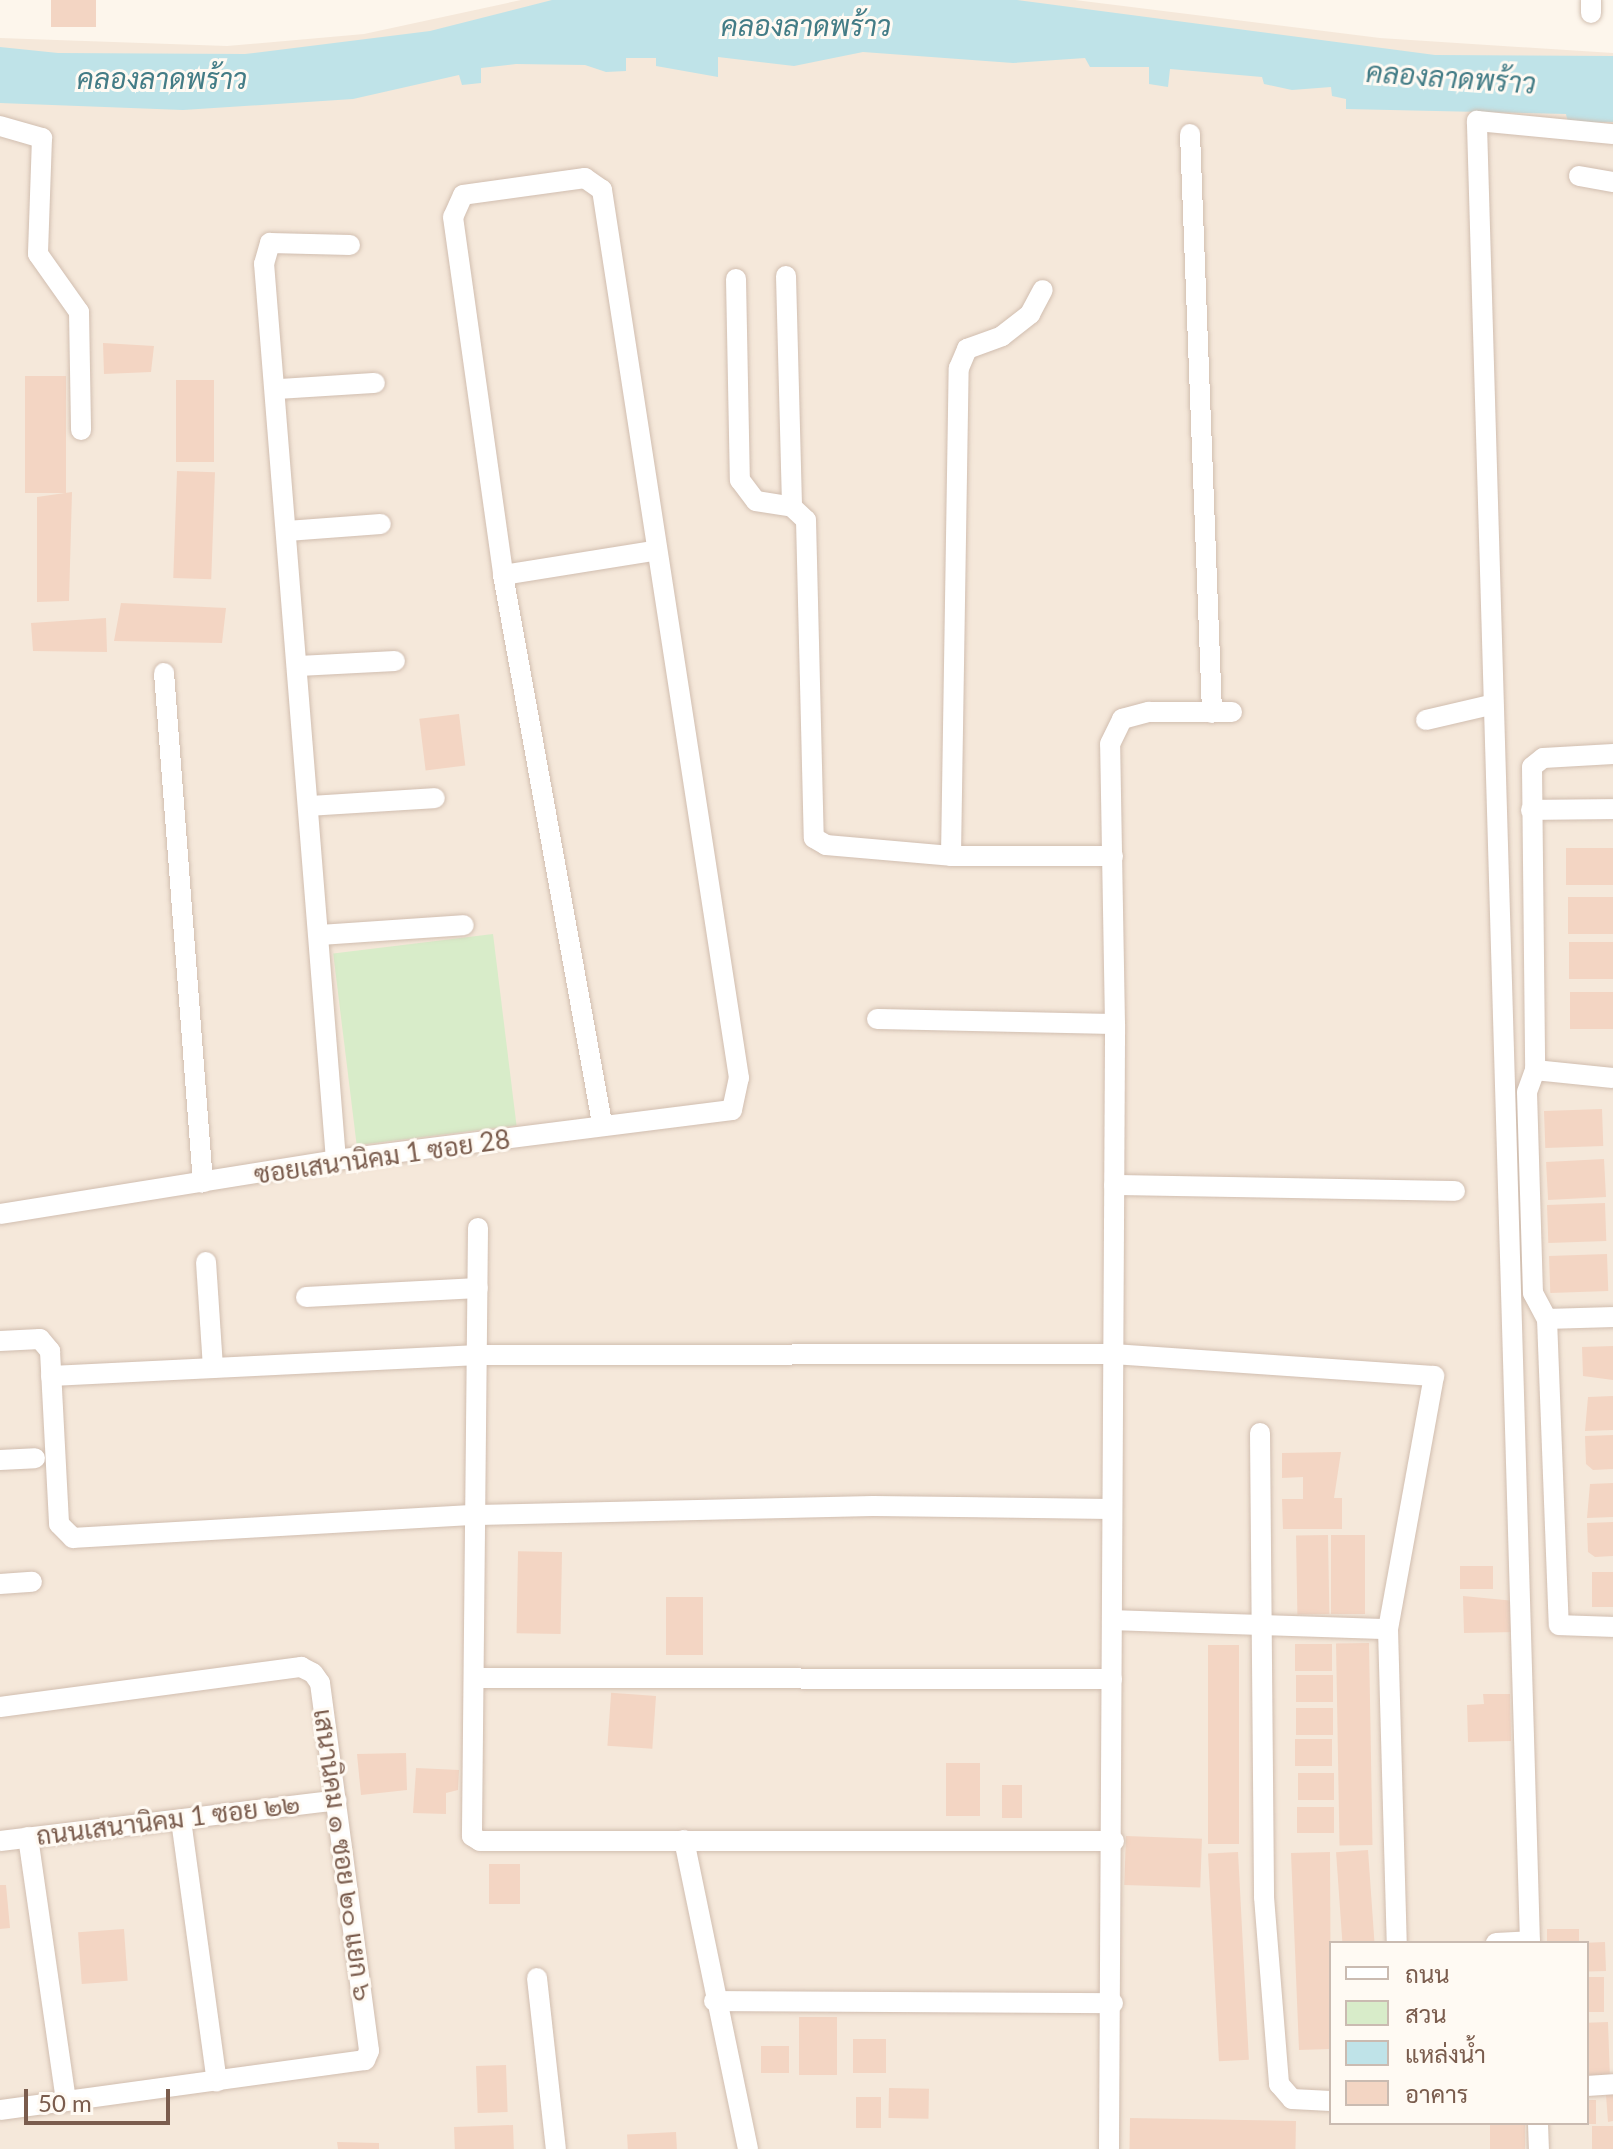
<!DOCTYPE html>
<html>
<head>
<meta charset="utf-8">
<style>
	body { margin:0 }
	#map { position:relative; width:1613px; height:2149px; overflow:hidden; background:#fdf6ec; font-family:Lato,Sarabun,sans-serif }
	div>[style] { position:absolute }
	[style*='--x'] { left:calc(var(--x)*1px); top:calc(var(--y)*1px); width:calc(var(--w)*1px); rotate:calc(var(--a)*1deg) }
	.residential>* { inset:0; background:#f5e8da }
	.green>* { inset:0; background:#d8ecc9; transform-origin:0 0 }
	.water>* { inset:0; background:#bfe3e8 }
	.building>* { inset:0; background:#f3d5c3; transform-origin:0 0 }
	.roads { filter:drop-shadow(0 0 2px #d1beb0) drop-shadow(0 0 2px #d1beb0) }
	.minor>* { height:20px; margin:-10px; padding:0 10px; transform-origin:10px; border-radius:10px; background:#fff }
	span { translate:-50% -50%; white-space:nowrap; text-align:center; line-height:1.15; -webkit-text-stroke:6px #fffaf3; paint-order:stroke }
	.street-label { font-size:26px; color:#7a5c4d }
	.water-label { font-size:28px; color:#437c86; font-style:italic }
	.legend { position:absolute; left:1329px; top:1941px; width:260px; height:184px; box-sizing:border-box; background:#fffaf3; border:2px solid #cabbb1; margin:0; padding:10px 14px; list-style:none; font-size:24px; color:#7a5c4d }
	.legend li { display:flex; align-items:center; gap:16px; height:40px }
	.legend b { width:40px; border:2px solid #cabbb1 }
	.scale { position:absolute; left:24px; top:2089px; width:146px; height:36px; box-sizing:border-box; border:4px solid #7a5c4d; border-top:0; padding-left:10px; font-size:24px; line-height:28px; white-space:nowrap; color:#7a5c4d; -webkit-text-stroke:6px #fffaf3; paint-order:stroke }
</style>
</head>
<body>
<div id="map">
	<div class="residential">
		<i style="clip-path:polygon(evenodd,521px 0,1075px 0,1380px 38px,1613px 53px,1613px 2149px,0 2149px,0 38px,227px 46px,364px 34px,521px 0,1331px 1943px,1587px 1943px,1587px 2123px,1331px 2123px,1331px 1943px)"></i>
	</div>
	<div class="green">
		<i style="left:493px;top:934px;width:193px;height:161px;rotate:83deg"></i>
	</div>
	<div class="water">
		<i style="clip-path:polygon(552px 0,1017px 0,1435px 55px,1613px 56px,1613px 122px,1568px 123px,1566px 114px,1346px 109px,1346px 99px,1332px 96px,1331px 87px,1292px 90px,1264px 84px,1262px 77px,1170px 69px,1168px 87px,1149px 84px,1149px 67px,1090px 67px,1085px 58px,1013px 63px,863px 52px,794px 66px,718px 57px,718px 77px,656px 66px,656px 58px,626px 58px,626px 71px,606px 72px,585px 65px,516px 64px,481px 68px,481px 83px,462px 85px,459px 75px,353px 99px,183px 110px,0 103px,0 47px,58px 53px,245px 54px,430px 31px)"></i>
	</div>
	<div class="building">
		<i style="left:51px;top:0;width:45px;height:27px"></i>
		<i style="clip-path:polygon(103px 343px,154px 346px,151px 372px,104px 374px)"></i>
		<i style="left:25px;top:376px;width:41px;height:117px"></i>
		<i style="left:214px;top:380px;width:82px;height:38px;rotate:90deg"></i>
		<i style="left:177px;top:471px;width:38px;height:107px;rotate:2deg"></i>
		<i style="clip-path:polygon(72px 492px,69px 601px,37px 602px,37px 497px)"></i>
		<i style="clip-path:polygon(121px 603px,226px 608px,222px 643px,114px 641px)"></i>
		<i style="clip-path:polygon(106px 618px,107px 652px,33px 651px,31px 623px)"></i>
		<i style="left:459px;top:714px;width:52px;height:40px;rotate:83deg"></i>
		<i style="left:1566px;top:848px;width:47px;height:37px"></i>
		<i style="left:1613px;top:897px;width:37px;height:45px;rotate:90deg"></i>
		<i style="left:1613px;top:942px;width:37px;height:44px;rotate:90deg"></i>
		<i style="left:1613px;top:992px;width:37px;height:43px;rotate:90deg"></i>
		<i style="left:1602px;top:1109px;width:37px;height:58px;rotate:88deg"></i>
		<i style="left:1604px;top:1159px;width:38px;height:58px;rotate:87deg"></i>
		<i style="left:1605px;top:1203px;width:38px;height:58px;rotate:88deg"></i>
		<i style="left:1607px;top:1254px;width:37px;height:58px;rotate:88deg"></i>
		<i style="clip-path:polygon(1613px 1346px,1613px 1380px,1583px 1376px,1582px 1347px)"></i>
		<i style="clip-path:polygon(1613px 1396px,1613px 1430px,1585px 1431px,1588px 1397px)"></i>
		<i style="clip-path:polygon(1613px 1435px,1613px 1469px,1593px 1470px,1586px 1464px,1585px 1436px)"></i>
		<i style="clip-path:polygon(1341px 1452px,1334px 1498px,1342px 1498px,1342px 1529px,1283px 1529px,1282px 1499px,1303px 1499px,1303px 1477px,1282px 1478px,1282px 1453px)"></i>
		<i style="clip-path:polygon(1613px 1483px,1613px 1517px,1587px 1518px,1590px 1484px)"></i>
		<i style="clip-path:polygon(1613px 1522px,1613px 1556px,1595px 1557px,1588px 1552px,1587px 1523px)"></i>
		<i style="left:1328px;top:1535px;width:79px;height:32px;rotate:89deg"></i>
		<i style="left:1331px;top:1535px;width:34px;height:79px"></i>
		<i style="left:562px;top:1552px;width:82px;height:44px;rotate:91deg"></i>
		<i style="left:1493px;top:1566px;width:23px;height:33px;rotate:90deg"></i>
		<i style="left:1592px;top:1572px;width:21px;height:35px"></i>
		<i style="clip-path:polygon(1463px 1596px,1515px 1601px,1516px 1632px,1464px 1633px)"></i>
		<i style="left:666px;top:1597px;width:37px;height:58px"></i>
		<i style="left:1369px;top:1643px;width:202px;height:33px;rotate:89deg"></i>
		<i style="left:1295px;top:1644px;width:37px;height:27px"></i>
		<i style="left:1208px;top:1645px;width:31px;height:199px"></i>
		<i style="left:1333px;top:1675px;width:27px;height:37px;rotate:90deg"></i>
		<i style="clip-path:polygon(1483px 1694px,1510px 1694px,1511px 1741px,1468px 1742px,1467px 1705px,1484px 1704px)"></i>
		<i style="left:656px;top:1696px;width:53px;height:45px;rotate:94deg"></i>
		<i style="left:1333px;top:1708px;width:27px;height:37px;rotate:90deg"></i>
		<i style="left:1332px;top:1739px;width:27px;height:37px;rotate:90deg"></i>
		<i style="clip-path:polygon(406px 1753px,407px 1790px,361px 1795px,357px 1754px)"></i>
		<i style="left:980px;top:1763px;width:53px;height:34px;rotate:90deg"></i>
		<i style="clip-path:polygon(416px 1768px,459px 1770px,458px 1790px,446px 1793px,446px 1814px,413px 1813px)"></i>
		<i style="left:1298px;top:1773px;width:36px;height:27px"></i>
		<i style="left:1002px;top:1785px;width:20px;height:33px"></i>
		<i style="left:1297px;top:1807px;width:37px;height:26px"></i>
		<i style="left:1126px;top:1836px;width:76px;height:49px;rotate:2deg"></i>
		<i style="left:1368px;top:1850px;width:93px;height:32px;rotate:86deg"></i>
		<i style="left:1238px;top:1852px;width:208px;height:30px;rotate:87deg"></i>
		<i style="clip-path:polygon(1330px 1852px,1331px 2049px,1299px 2050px,1291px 1853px)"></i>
		<i style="left:520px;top:1864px;width:40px;height:31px;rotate:90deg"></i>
		<i style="clip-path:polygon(0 1885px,6px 1885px,10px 1928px,0 1929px)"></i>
		<i style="left:124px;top:1929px;width:52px;height:46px;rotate:86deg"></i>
		<i style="left:1579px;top:1929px;width:13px;height:32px;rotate:90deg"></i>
		<i style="left:1605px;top:1942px;width:29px;height:18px;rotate:88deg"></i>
		<i style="left:1587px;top:1977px;width:17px;height:35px"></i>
		<i style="left:799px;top:2017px;width:38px;height:58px"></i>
		<i style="left:1608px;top:2022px;width:53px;height:21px;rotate:88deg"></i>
		<i style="left:853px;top:2039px;width:33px;height:34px"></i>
		<i style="left:761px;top:2046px;width:28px;height:27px"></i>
		<i style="left:506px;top:2065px;width:47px;height:30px;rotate:88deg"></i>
		<i style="left:889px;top:2088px;width:40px;height:30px;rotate:1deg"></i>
		<i style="clip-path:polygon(1606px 2095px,1613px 2095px,1613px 2121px,1608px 2122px)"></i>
		<i style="left:881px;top:2097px;width:31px;height:25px;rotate:90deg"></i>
		<i style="left:1587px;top:2100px;width:9px;height:24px"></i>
		<i style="left:1130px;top:2118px;width:166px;height:31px;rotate:1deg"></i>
		<i style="left:1490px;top:2123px;width:35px;height:26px"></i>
		<i style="left:513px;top:2125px;width:24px;height:59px;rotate:88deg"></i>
		<i style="left:1592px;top:2126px;width:21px;height:23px"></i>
		<i style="left:676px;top:2132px;width:17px;height:49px;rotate:87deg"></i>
		<i style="clip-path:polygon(337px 2142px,379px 2143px,379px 2149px,338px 2149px)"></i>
	</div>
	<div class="roads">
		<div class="minor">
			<i style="--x:1591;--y:13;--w:13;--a:-90"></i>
			<i style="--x:0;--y:126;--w:44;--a:15.9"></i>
			<i style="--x:42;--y:138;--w:116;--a:92"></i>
			<i style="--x:38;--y:254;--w:71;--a:54.7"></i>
			<i style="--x:79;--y:312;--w:118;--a:89"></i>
			<i style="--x:1190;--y:134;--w:579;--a:87.82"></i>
			<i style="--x:1579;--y:176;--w:35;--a:10"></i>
			<i style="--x:786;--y:276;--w:231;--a:88.5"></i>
			<i style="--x:736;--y:279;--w:201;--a:88.9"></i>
			<i style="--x:740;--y:480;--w:26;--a:53"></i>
			<i style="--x:756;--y:501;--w:36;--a:9"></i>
			<i style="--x:792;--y:507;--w:19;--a:43"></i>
			<i style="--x:806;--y:520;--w:318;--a:88.6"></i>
			<i style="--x:814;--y:838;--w:14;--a:30"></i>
			<i style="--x:826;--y:845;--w:125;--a:5"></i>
			<i style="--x:951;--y:856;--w:162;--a:0"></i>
			<i style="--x:279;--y:389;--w:96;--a:-3.6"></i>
			<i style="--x:287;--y:531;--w:94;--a:-4.3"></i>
			<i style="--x:503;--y:575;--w:152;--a:-9.1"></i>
			<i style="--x:299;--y:666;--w:96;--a:-3"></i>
			<i style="--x:164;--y:673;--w:511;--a:85.63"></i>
			<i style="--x:1426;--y:720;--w:66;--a:-13.2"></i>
			<i style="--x:1613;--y:754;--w:70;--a:176.7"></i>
			<i style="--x:1543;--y:758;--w:14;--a:141"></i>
			<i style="--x:1532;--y:767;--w:303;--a:89.4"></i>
			<i style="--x:1535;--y:1070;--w:23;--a:110"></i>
			<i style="--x:1527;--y:1092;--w:201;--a:88.3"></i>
			<i style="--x:1533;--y:1293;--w:30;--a:62"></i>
			<i style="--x:1547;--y:1319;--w:306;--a:87.8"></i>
			<i style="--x:1559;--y:1625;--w:54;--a:2.1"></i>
			<i style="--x:309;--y:806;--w:126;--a:-3.6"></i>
			<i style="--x:1531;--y:810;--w:82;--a:-0.7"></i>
			<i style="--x:951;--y:856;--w:488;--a:-89.1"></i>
			<i style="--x:959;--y:368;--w:21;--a:-67"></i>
			<i style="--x:967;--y:349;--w:37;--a:-20"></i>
			<i style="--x:1002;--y:336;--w:36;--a:-38"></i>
			<i style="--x:1030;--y:314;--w:27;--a:-62"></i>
			<i style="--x:319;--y:935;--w:145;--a:-3.9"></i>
			<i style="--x:877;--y:1019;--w:238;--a:1.2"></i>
			<i style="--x:1535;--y:1070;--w:78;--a:5.9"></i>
			<i style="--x:336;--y:1160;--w:899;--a:-94.59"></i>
			<i style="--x:264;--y:264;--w:22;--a:-74"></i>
			<i style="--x:270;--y:243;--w:80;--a:1.4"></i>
			<i style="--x:1114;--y:1185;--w:341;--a:1"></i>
			<i style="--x:0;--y:1214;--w:340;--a:-9.1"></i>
			<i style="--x:336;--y:1160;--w:399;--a:-7.2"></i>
			<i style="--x:732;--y:1110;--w:33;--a:-78"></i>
			<i style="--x:739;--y:1078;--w:899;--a:-98.77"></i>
			<i style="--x:602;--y:190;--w:21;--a:-145"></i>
			<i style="--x:585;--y:178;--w:123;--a:172.1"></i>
			<i style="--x:463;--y:195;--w:24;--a:114"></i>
			<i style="--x:453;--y:217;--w:361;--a:82"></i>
			<i style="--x:503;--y:575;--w:557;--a:79.76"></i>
			<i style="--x:478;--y:1228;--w:608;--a:90.57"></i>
			<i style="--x:472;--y:1836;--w:9;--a:32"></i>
			<i style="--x:480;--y:1841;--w:634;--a:0"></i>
			<i style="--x:206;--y:1262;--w:106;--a:86.2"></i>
			<i style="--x:306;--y:1297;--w:172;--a:-3"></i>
			<i style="--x:1547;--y:1319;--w:66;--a:-1.7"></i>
			<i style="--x:0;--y:1341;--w:40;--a:-2.9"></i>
			<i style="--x:40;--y:1339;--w:16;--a:50"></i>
			<i style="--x:50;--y:1351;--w:173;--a:87"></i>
			<i style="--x:59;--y:1524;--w:20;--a:45"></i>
			<i style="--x:73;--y:1538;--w:406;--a:-3.3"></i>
			<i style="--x:478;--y:1515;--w:395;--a:-1.3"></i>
			<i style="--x:873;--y:1506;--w:238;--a:0.7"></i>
			<i style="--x:51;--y:1376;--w:428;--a:-2.8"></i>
			<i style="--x:478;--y:1355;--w:634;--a:-0.09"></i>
			<i style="--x:1112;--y:1354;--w:323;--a:3.9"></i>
			<i style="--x:1434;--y:1376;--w:257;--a:100.3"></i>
			<i style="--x:1388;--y:1629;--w:314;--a:88.4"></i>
			<i style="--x:1260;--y:1433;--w:464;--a:89.5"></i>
			<i style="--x:1264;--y:1897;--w:188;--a:85.4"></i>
			<i style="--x:1279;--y:2084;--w:20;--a:49"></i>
			<i style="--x:1292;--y:2099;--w:39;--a:3"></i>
			<i style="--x:0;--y:1460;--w:35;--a:-3"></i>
			<i style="--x:0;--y:1584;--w:32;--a:-4"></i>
			<i style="--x:1112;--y:1620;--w:276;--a:1.9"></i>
			<i style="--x:477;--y:1678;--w:635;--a:0.09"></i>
			<i style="--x:0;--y:1707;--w:304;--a:-7.6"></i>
			<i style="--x:301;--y:1667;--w:13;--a:27"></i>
			<i style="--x:313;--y:1673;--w:12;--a:55"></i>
			<i style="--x:320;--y:1683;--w:371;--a:82.4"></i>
			<i style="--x:369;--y:2051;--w:10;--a:114"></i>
			<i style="--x:365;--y:2060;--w:368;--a:172.2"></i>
			<i style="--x:181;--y:1820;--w:264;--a:82.2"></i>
			<i style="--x:28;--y:1837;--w:267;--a:81.8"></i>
			<i style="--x:684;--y:1840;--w:316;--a:78.3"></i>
			<i style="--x:0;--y:1841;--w:339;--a:-6.9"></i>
			<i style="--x:1496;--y:1943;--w:34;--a:-3"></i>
			<i style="--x:1530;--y:1943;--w:1823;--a:-91.67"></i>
			<i style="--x:1477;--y:121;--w:137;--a:5.5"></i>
			<i style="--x:537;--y:1978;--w:172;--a:83.7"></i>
			<i style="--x:714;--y:2001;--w:399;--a:0.3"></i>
			<i style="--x:1587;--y:2086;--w:26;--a:-4"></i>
			<i style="--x:1538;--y:2123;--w:26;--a:88"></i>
			<i style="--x:1109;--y:2149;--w:1125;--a:-89.69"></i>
			<i style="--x:1115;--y:1024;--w:280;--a:-91"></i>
			<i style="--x:1110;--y:744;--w:28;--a:-64"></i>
			<i style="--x:1122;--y:719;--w:28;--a:-15"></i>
			<i style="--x:1149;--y:712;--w:83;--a:0"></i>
		</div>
	</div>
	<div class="street-label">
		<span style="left:382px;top:1157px;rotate:-8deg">ซอยเสนานิคม 1 ซอย 28</span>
		<span style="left:168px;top:1820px;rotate:-7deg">ถนนเสนานิคม 1 ซอย ๒๒</span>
		<span style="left:343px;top:1855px;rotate:82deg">เสนานิคม ๑ ซอย ๒๐ แยก ๖</span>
	</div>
	<div class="water-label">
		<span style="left:806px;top:25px">คลองลาดพร้าว</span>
		<span style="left:1451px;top:77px;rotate:4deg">คลองลาดพร้าว</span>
		<span style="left:162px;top:78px">คลองลาดพร้าว</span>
	</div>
	<ul class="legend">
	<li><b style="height:10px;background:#fff"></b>ถนน</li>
	<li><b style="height:22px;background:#d8ecc9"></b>สวน</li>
	<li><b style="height:22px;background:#bfe3e8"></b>แหล่งน้ำ</li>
	<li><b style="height:22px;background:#f3d5c3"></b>อาคาร</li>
	</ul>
	<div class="scale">50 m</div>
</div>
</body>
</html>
